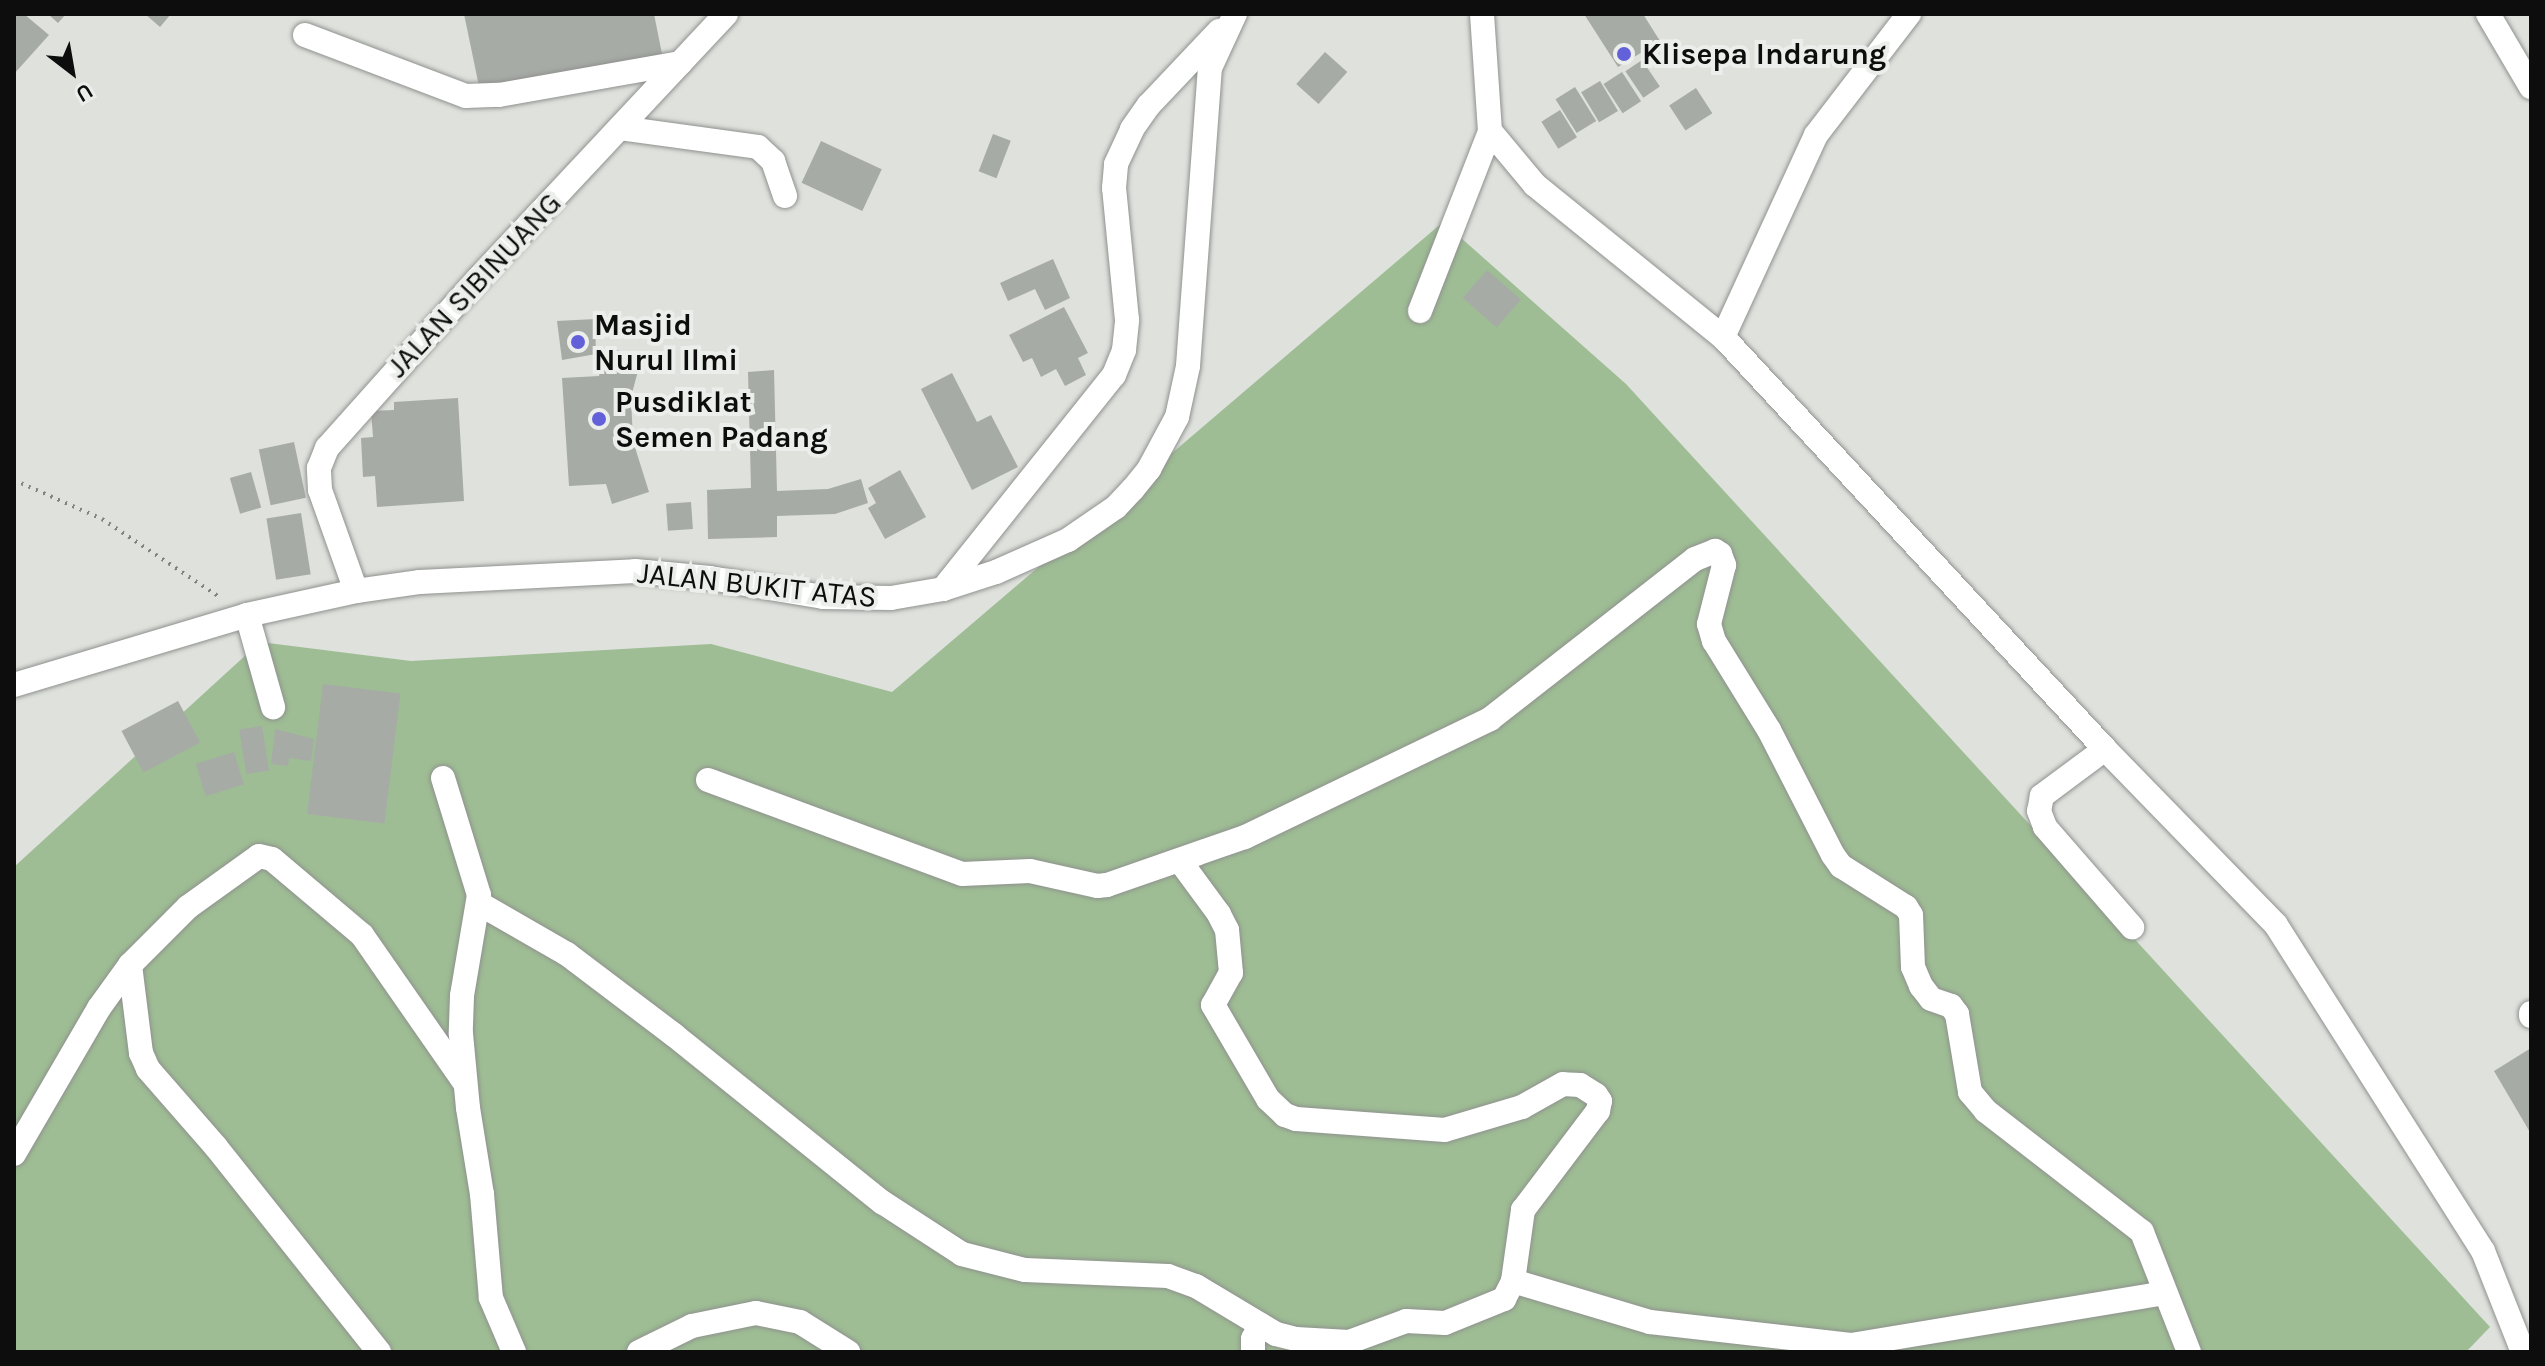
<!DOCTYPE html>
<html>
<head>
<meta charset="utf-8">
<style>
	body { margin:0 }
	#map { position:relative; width:2545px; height:1366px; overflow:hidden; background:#dee1dc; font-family:Karla,sans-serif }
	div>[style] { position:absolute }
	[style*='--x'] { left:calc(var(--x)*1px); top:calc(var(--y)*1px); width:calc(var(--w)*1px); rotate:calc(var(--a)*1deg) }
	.green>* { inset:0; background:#9ebd94 }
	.building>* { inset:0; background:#a7aba6; transform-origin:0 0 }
	.path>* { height:4px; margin-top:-2px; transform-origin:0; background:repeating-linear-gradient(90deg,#818380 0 2px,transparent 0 8px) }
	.roads { filter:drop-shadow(0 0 2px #8f928e) drop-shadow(0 0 2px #8f928e) }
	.minor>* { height:24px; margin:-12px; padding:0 12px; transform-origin:12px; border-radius:12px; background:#fff }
	.dots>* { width:22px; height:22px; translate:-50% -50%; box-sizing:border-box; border:4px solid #ebeeea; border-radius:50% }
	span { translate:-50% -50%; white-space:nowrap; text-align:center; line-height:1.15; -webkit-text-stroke:8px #ebeeea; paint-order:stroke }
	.poi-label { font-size:30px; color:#0c0d0c; font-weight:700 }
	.left { translate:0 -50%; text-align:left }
	.street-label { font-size:30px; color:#0c0d0c }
	.frame { position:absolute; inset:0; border:16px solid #0c0d0c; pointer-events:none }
	.north { position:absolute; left:32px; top:32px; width:80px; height:80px; -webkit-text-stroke:6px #ebeeea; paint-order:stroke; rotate:149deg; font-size:22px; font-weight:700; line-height:32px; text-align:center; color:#0c0d0c }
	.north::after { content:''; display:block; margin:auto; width:28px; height:36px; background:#0c0d0c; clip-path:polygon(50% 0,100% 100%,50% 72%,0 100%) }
</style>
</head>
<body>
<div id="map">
	<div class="green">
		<i style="clip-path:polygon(1443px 222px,1626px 384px,2490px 1327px,2466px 1352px,14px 1352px,14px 867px,260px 642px,411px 661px,711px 644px,892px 692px)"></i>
	</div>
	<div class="building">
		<i style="clip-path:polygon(14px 14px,24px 14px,49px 35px,14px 74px)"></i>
		<i style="clip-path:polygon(48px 14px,66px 14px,58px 23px)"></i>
		<i style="clip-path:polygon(145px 14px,171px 14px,160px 27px)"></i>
		<i style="clip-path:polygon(464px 14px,654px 14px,662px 54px,480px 91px)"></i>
		<i style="clip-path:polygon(1584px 14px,1643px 14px,1660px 41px,1618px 67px)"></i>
		<i style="left:1325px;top:52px;width:30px;height:43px;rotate:42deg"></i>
		<i style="left:1642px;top:60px;width:32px;height:20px;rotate:56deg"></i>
		<i style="left:1622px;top:72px;width:35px;height:22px;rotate:57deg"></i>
		<i style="left:1600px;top:81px;width:35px;height:22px;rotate:59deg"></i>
		<i style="left:1575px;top:87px;width:40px;height:23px;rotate:58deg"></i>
		<i style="left:1696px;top:88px;width:30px;height:32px;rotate:57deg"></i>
		<i style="left:1560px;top:110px;width:32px;height:22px;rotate:58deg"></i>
		<i style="left:993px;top:134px;width:19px;height:40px;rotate:21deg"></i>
		<i style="left:821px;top:141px;width:67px;height:46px;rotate:25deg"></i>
		<i style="clip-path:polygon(1053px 259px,1070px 298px,1045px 310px,1035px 289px,1008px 301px,1000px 283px)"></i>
		<i style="left:1487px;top:270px;width:45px;height:37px;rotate:41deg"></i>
		<i style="clip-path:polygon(1064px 307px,1088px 353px,1078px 358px,1086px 375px,1065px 386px,1056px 369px,1041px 377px,1032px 358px,1023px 362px,1009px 335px)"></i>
		<i style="clip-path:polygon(595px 319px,596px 354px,562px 360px,557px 321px)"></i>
		<i style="clip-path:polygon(606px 348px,642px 356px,631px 397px,633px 441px,649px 492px,612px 504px,606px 484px,569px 486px,562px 378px,599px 376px)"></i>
		<i style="clip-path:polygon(774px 370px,777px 491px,828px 489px,861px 479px,868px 503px,835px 514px,777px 516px,777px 537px,708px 539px,707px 490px,751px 488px,748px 372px)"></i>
		<i style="clip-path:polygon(952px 373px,977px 422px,991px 415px,1018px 467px,972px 490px,921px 389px)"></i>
		<i style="clip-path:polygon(458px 398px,464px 501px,377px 507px,375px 476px,363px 477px,361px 438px,373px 437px,371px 411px,394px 410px,394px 402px)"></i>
		<i style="left:294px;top:442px;width:57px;height:36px;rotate:78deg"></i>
		<i style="clip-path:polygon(900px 470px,926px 517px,885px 539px,868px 508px,876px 503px,868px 488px)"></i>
		<i style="left:251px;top:472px;width:37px;height:22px;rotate:74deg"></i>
		<i style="left:691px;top:502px;width:27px;height:25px;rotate:86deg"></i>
		<i style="left:301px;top:513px;width:62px;height:35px;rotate:81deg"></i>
		<i style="left:323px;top:684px;width:78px;height:131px;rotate:7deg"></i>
		<i style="left:178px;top:701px;width:47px;height:64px;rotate:62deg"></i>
		<i style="left:262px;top:726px;width:45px;height:23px;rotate:81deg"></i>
		<i style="clip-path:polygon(275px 729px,314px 739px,311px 761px,289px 758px,288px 766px,271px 764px)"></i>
		<i style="left:234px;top:752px;width:34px;height:40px;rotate:73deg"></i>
		<i style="clip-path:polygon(2531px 1048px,2531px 1134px,2494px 1071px)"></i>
	</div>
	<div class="path">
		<i style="--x:14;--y:480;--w:96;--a:23.9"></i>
		<i style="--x:102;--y:519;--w:143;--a:33.6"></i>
	</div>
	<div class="roads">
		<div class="minor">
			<i style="--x:1482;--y:14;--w:117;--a:86.1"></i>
			<i style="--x:1490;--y:131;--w:70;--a:50.2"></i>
			<i style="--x:1535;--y:185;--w:242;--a:39"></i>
			<i style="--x:1723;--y:337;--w:562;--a:47.16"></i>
			<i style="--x:2105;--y:749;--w:245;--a:45.8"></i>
			<i style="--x:2276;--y:925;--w:386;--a:57.6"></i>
			<i style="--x:2483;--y:1251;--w:109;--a:68.4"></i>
			<i style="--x:2488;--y:14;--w:85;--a:59.5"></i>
			<i style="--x:305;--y:35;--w:172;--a:20.8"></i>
			<i style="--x:466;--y:96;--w:33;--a:-2"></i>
			<i style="--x:499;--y:95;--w:184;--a:-10"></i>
			<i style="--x:620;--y:128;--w:139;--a:7.8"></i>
			<i style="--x:758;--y:147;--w:21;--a:43"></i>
			<i style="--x:773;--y:161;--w:37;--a:71"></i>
			<i style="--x:1420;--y:311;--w:193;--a:-68.7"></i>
			<i style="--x:1723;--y:337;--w:222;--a:-65.3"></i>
			<i style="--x:1816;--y:135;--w:153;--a:-52.5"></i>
			<i style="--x:943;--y:589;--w:274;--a:-51.4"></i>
			<i style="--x:1114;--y:375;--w:27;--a:-68"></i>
			<i style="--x:1124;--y:350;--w:30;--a:-84"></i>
			<i style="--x:1127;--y:320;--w:133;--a:-95.6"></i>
			<i style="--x:1114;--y:188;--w:24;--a:-85"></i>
			<i style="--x:1116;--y:164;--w:38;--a:-65"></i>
			<i style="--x:1132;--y:129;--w:29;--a:-55"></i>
			<i style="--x:1149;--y:105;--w:102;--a:-46.6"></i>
			<i style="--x:356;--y:591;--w:107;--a:-109.6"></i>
			<i style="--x:320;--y:490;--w:22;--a:-93"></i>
			<i style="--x:319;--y:468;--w:22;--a:-68"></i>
			<i style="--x:327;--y:448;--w:227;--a:-48.2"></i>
			<i style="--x:478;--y:279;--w:363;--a:-46.9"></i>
			<i style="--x:247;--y:615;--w:96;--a:74.2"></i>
			<i style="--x:14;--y:685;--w:243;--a:-16.7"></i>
			<i style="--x:247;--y:615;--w:112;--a:-12.4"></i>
			<i style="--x:356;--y:591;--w:65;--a:-8"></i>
			<i style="--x:420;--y:582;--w:215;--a:-2.9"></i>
			<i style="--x:635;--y:571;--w:75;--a:5.3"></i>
			<i style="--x:710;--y:578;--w:115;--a:9.5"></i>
			<i style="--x:823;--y:597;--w:68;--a:0.8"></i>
			<i style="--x:891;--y:598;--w:53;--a:-9.8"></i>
			<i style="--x:943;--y:589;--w:56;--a:-17.8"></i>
			<i style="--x:996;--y:572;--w:79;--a:-24"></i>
			<i style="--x:1068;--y:540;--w:58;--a:-34.5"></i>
			<i style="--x:1116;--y:507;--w:25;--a:-47"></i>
			<i style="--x:1133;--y:489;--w:26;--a:-51"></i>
			<i style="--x:1149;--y:469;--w:59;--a:-61.7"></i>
			<i style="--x:1177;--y:417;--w:52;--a:-77.8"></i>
			<i style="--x:1188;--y:366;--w:299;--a:-85.8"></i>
			<i style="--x:1210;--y:68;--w:60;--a:-65.2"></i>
			<i style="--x:2105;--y:749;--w:79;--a:143.3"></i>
			<i style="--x:2042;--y:796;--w:15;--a:101"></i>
			<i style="--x:2039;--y:811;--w:17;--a:69"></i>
			<i style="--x:2045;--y:827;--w:133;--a:49"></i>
			<i style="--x:443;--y:778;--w:122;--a:72.9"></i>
			<i style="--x:479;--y:895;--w:102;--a:99.6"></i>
			<i style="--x:462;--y:996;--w:38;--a:92"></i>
			<i style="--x:461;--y:1034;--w:74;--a:84.6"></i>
			<i style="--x:468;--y:1108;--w:87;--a:80.8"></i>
			<i style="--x:482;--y:1194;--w:104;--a:85.1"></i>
			<i style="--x:491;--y:1298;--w:59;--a:66.9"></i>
			<i style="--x:708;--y:780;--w:271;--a:20.3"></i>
			<i style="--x:962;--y:874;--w:68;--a:-2.5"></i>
			<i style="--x:1030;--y:871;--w:69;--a:12.6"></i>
			<i style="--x:1097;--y:886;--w:10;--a:-6"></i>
			<i style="--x:1107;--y:885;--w:146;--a:-19.2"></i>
			<i style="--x:1245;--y:837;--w:272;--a:-25.7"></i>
			<i style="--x:1490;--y:719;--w:260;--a:-38"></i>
			<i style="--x:1695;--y:559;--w:22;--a:-22"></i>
			<i style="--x:1715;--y:551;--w:6;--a:31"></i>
			<i style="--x:1720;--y:554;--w:12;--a:70"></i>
			<i style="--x:1724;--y:565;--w:61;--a:104.3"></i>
			<i style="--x:1709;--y:624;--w:18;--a:74"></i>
			<i style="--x:1714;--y:641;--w:105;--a:58.3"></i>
			<i style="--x:1769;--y:730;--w:140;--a:62.9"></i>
			<i style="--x:1833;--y:855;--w:14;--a:54"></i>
			<i style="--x:1841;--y:866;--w:77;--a:32.2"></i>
			<i style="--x:1906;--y:907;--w:9;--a:58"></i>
			<i style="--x:1911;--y:915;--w:52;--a:87.8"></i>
			<i style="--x:1913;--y:967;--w:21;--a:67"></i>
			<i style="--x:1921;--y:986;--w:16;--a:52"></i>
			<i style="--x:1931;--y:999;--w:21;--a:19"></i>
			<i style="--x:1951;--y:1006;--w:10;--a:53"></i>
			<i style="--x:1957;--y:1014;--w:79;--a:80.5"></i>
			<i style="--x:1970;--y:1092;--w:25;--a:50"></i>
			<i style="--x:1986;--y:1111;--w:197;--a:37.8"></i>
			<i style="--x:2142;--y:1232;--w:129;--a:68.6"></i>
			<i style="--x:480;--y:904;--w:100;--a:29.9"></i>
			<i style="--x:567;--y:954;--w:134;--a:37.1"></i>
			<i style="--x:674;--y:1035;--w:267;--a:38.8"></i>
			<i style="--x:882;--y:1202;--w:95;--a:33"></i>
			<i style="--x:962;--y:1254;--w:65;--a:14.3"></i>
			<i style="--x:1025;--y:1270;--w:143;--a:2.4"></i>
			<i style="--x:1168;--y:1276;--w:30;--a:20"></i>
			<i style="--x:1196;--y:1286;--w:93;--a:31"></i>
			<i style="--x:1276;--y:1334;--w:21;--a:14"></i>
			<i style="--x:1296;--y:1339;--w:53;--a:3.2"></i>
			<i style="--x:1349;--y:1342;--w:61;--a:-20.2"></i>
			<i style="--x:1406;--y:1321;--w:39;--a:3"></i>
			<i style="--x:1445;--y:1323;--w:64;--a:-22.1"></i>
			<i style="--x:1504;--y:1299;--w:20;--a:-63"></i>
			<i style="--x:1513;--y:1281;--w:72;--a:-82"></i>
			<i style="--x:1523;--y:1210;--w:124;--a:-52.9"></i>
			<i style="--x:1598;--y:1111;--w:10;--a:-79"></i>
			<i style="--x:1600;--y:1101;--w:7;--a:-124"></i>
			<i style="--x:1596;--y:1095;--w:19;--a:-148"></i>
			<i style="--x:1580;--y:1085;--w:17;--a:-177"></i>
			<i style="--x:1563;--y:1084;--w:47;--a:150.7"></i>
			<i style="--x:1522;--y:1107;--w:80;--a:163.4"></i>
			<i style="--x:1445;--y:1130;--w:149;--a:-175.8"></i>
			<i style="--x:1296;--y:1119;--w:12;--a:-160"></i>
			<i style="--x:1285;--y:1115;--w:23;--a:-137"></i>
			<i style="--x:1268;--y:1099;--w:109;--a:-120.3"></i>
			<i style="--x:1213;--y:1005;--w:37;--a:-61"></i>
			<i style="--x:1231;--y:973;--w:43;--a:-95.3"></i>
			<i style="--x:1227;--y:930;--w:18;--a:-117"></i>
			<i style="--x:1219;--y:914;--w:66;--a:-126.3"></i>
			<i style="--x:130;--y:965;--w:89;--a:82.9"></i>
			<i style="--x:141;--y:1053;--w:17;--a:66"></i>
			<i style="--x:148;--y:1069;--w:103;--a:48.9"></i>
			<i style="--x:216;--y:1147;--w:262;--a:51.5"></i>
			<i style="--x:2531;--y:1016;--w:3;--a:-90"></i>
			<i style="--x:14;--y:1154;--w:169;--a:-59.8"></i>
			<i style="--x:99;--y:1008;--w:53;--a:-54.2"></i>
			<i style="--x:130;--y:965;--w:82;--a:-45"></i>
			<i style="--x:188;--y:907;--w:87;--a:-35.7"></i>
			<i style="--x:259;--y:856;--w:13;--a:13"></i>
			<i style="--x:272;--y:859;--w:118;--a:40.2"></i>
			<i style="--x:362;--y:935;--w:180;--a:55.2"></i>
			<i style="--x:1513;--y:1281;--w:143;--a:16.7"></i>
			<i style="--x:1650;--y:1322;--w:202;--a:6.5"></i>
			<i style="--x:1851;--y:1345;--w:317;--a:-9.4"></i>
			<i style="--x:639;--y:1352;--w:59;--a:-26.1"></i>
			<i style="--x:692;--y:1326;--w:65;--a:-11.5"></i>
			<i style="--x:756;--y:1313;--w:45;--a:11.6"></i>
			<i style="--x:800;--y:1322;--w:57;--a:32"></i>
			<i style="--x:1253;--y:1352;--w:13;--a:-90"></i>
			<i style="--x:1253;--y:1339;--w:16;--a:-63"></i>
		</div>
	</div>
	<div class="dots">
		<i style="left:1624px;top:54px;background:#6361da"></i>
		<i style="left:578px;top:342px;background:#6361da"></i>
		<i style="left:599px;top:419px;background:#6361da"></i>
	</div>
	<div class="poi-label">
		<span class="left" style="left:1642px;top:54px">Klisepa Indarung</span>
		<span class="left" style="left:594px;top:342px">Masjid<br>Nurul Ilmi</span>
		<span class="left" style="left:615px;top:419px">Pusdiklat<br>Semen Padang</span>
	</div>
	<div class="street-label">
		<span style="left:474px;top:285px;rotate:-47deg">JALAN SIBINUANG</span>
		<span style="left:757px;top:585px;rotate:6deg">JALAN BUKIT ATAS</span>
	</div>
	<div class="frame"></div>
	<div class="north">U</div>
</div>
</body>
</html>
